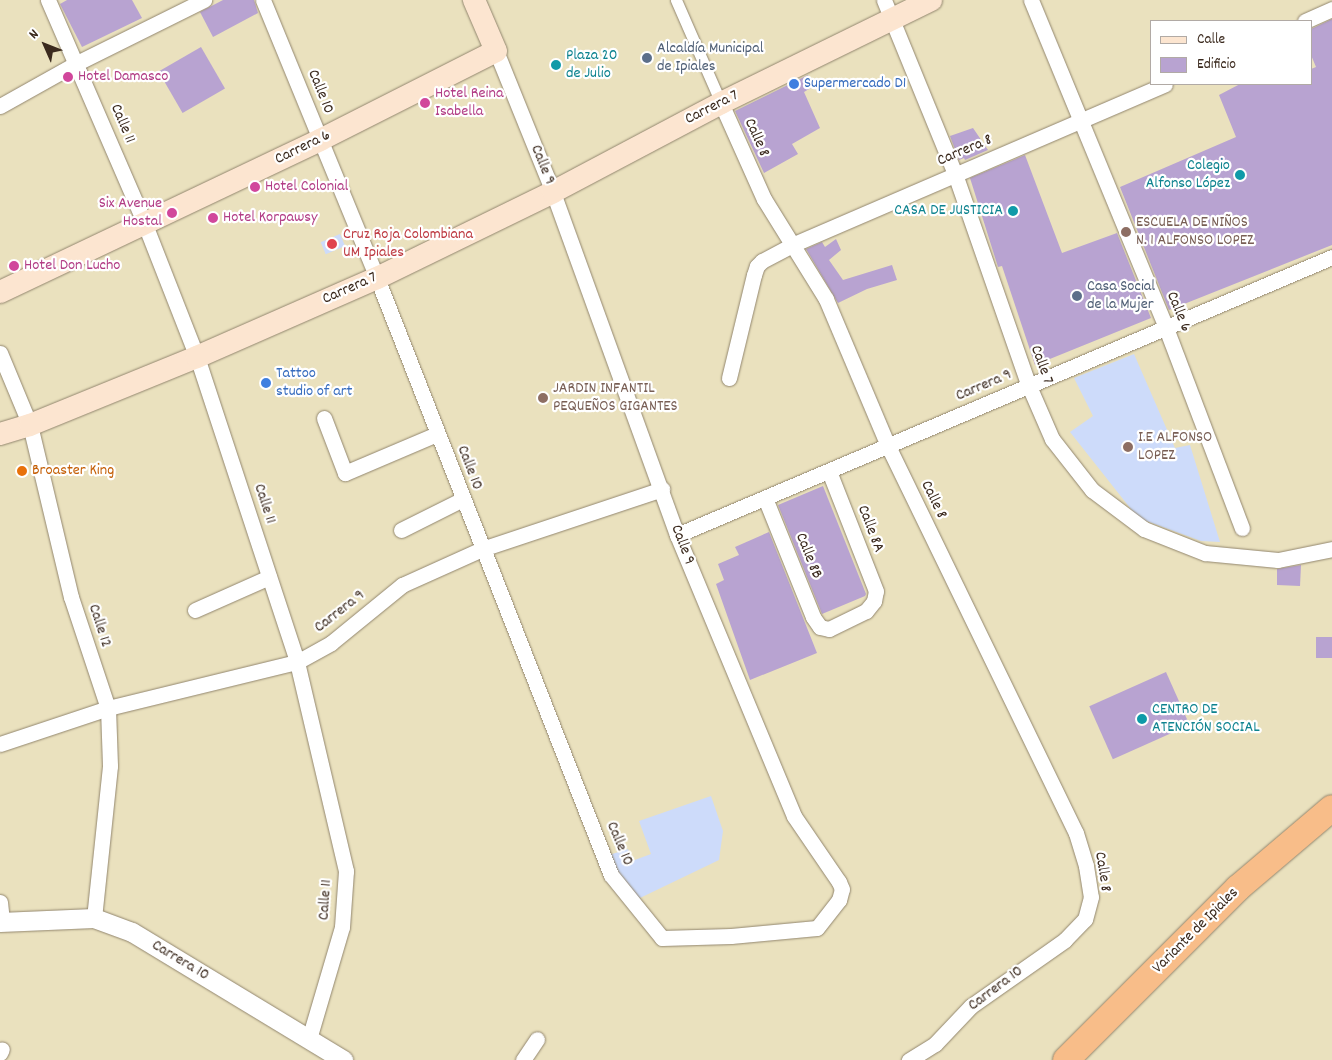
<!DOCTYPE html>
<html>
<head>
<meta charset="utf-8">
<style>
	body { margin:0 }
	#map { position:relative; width:1332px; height:1060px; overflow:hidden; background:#eae1be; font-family:Dekko,sans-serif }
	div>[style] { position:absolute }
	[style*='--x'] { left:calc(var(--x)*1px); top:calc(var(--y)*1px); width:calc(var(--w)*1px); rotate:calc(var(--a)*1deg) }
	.built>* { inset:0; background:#cddbfa; transform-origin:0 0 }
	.building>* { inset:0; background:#b8a3d1; transform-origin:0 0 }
	.roads { filter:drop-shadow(0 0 1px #92866e) drop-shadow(0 0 1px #92866e) }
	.pedestrian>* { height:11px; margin:-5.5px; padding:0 5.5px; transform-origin:5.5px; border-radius:5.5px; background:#fff }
	.minor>* { height:15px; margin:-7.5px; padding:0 7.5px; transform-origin:7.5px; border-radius:7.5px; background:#fff }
	.tertiary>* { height:19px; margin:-9.5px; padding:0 9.5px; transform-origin:9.5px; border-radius:9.5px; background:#fff }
	.secondary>* { height:22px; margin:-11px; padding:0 11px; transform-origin:11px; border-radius:11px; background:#fce5d0 }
	.trunk>* { height:26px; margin:-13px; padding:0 13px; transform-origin:13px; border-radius:13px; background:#f8bd89 }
	.dots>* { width:14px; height:14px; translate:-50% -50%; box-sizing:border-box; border:2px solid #fff; border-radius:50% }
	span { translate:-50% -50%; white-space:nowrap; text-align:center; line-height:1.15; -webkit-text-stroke:4.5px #fff; paint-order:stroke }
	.service-label { font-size:16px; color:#4e5e75 }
	.left { translate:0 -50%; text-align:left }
	.culture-label { font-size:16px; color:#0d838f }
	.right { translate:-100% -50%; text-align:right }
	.hotel-label { font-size:16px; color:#b23c85 }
	.shop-label { font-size:16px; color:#366cbe }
	.street-label { font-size:16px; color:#3b2a1e }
	.education-label { font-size:16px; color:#785e54 }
	.health-label { font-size:16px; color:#be3a42 }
	.food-label { font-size:16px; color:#c56008 }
	.legend { position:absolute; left:1150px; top:20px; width:162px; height:65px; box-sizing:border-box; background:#fff; border:1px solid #b1aaa5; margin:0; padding:6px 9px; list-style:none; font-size:15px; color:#3b2a1e }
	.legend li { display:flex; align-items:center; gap:10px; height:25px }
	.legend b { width:25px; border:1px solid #b1aaa5 }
	.north { position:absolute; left:20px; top:20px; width:50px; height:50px; -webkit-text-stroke:4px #fff; paint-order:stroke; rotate:314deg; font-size:14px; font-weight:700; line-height:20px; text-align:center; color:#3b2a1e }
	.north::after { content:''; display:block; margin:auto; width:18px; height:22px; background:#3b2a1e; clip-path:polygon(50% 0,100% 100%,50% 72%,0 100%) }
</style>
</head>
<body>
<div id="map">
	<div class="built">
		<i style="left:340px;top:234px;width:13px;height:21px;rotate:67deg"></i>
		<i style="clip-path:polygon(1134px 354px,1175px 448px,1190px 445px,1220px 542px,1201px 541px,1138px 518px,1070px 432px,1093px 416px,1074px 378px)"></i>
		<i style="clip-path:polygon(711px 796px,723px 831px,719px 860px,640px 898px,634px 895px,615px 872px,609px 855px,628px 849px,632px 861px,651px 854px,639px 821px)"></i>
	</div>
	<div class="building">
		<i style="clip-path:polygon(67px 0,132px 0,142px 18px,82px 47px,60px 4px)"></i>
		<i style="clip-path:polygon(223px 0,254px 0,258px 13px,213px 37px,200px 12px)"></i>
		<i style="clip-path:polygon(1332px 19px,1332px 245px,1169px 310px,1120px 187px,1236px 137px,1219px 95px,1240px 84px,1311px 84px,1311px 69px,1316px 67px,1311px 55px,1311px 29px)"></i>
		<i style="left:201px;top:47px;width:48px;height:49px;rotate:60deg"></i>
		<i style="clip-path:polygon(808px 75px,814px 86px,804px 92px,820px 128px,792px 144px,798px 154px,764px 173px,735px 111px)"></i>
		<i style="clip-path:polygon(973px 128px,988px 150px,965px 160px,964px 158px,959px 160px,950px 136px)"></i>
		<i style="clip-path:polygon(1025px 155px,1062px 253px,1117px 233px,1151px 318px,1035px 365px,1002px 266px,998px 267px,970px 178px)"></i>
		<i style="clip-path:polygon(836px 239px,841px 250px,829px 260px,843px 280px,892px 265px,897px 280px,867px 289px,838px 303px,806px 249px,822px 242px,825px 247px)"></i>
		<i style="clip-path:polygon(823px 486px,866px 594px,865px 596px,822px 614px,778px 505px)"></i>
		<i style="clip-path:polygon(769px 532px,817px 653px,750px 680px,716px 584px,724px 580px,718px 564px,739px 555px,735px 547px)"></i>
		<i style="clip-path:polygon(1301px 565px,1300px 586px,1277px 585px,1277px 569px)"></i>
		<i style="left:1332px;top:637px;width:21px;height:16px;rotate:90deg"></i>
		<i style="left:1166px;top:672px;width:58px;height:84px;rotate:66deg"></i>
	</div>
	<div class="roads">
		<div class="pedestrian">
			<i style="--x:676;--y:0;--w:112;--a:66.4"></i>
		</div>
		<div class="minor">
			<i style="--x:48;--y:0;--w:242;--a:66.6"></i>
			<i style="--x:144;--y:222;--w:145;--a:68.6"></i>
			<i style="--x:197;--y:357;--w:321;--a:71.8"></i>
			<i style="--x:297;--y:662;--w:215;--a:76.8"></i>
			<i style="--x:346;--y:871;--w:56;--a:94.1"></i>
			<i style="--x:342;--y:927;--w:117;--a:106.4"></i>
			<i style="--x:263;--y:0;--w:300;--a:67.7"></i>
			<i style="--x:377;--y:278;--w:641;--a:68.6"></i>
			<i style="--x:611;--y:875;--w:81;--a:51"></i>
			<i style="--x:662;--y:938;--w:69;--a:-1.7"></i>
			<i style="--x:731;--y:936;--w:86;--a:-5.3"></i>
			<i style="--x:817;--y:928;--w:36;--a:-52"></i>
			<i style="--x:839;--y:900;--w:11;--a:-75"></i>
			<i style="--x:842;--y:889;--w:8;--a:-113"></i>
			<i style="--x:839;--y:882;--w:80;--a:-124.3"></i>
			<i style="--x:794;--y:816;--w:304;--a:-112.6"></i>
			<i style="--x:677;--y:535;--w:365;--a:-109.9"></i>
			<i style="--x:553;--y:192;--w:152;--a:-112"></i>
			<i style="--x:884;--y:0;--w:188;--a:67.8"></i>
			<i style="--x:955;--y:174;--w:225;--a:70.8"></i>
			<i style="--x:1029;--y:386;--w:58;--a:66.5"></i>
			<i style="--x:1052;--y:439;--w:65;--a:51.9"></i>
			<i style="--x:1092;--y:490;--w:65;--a:36.9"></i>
			<i style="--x:1144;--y:529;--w:66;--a:21.5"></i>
			<i style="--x:1205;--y:553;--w:73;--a:5.5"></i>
			<i style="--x:1278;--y:560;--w:55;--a:-11.5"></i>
			<i style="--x:1031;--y:0;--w:355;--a:67.6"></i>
			<i style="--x:1166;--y:328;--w:214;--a:69.2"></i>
			<i style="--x:1305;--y:21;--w:30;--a:-24"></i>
			<i style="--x:721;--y:103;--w:105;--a:65.9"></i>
			<i style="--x:764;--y:199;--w:118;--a:58.2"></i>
			<i style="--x:826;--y:299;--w:160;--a:67.1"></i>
			<i style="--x:888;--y:446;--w:430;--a:64.1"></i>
			<i style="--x:1076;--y:833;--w:34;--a:73"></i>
			<i style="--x:1086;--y:866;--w:31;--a:81"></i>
			<i style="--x:1091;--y:897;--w:23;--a:105"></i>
			<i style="--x:1085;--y:919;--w:29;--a:134"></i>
			<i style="--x:1065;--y:940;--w:115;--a:144.9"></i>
			<i style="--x:971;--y:1006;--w:52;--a:133.5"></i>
			<i style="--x:935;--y:1044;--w:31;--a:148"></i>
			<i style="--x:0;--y:106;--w:88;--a:-29.2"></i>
			<i style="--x:77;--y:63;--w:142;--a:-26.4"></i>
			<i style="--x:0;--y:353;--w:78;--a:67.4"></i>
			<i style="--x:30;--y:425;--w:177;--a:76.6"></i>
			<i style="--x:71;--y:597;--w:117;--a:71.6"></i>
			<i style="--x:108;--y:708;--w:58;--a:88"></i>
			<i style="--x:110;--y:766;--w:153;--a:96"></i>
			<i style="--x:729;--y:378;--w:106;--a:-76.4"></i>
			<i style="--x:754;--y:275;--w:9;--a:-72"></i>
			<i style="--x:757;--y:266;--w:7;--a:-45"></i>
			<i style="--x:762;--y:261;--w:34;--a:-28"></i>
			<i style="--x:792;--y:245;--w:406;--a:-23.3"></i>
			<i style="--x:324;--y:418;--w:59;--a:69.1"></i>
			<i style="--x:345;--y:473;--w:100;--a:-23"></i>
			<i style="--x:765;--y:498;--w:128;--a:68"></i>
			<i style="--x:813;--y:617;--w:12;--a:55"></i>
			<i style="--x:820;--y:627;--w:9;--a:13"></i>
			<i style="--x:829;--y:629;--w:41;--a:-25.9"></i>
			<i style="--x:866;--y:611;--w:13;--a:-51"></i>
			<i style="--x:874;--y:601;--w:10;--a:-79"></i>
			<i style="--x:876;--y:591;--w:129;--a:-111.4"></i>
			<i style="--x:401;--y:530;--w:69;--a:-26.6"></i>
			<i style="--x:677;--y:535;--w:712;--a:-23"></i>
			<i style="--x:195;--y:610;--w:81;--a:-24"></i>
			<i style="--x:0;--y:744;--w:114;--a:-18.4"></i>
			<i style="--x:108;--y:708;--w:195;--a:-13.7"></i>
			<i style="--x:297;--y:662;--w:39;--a:-29"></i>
			<i style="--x:331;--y:643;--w:92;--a:-39.2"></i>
			<i style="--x:402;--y:585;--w:88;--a:-24.2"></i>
			<i style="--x:482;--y:549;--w:190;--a:-18.4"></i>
			<i style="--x:0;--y:902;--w:20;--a:84"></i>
			<i style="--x:0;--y:1053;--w:4;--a:-63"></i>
			<i style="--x:523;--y:1060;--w:25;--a:-56"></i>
		</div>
		<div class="tertiary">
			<i style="--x:0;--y:922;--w:94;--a:-2.4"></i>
			<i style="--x:94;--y:918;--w:40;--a:20.2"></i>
			<i style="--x:132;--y:932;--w:247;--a:31.2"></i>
		</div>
		<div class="secondary">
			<i style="--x:0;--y:292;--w:354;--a:-25.4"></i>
			<i style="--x:320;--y:140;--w:197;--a:-26.8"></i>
			<i style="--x:496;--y:51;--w:56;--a:-113.3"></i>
			<i style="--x:0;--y:434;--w:31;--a:-17"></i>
			<i style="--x:30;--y:425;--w:180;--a:-22.2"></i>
			<i style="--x:197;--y:357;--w:197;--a:-23.7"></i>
			<i style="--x:377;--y:278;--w:196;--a:-26"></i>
			<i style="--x:553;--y:192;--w:190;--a:-27.9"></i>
			<i style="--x:721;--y:103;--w:234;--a:-26.1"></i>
		</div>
		<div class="trunk">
			<i style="--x:1066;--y:1060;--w:243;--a:-45"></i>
			<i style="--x:1238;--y:888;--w:123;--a:-40.4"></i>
		</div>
	</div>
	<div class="dots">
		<i style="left:647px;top:58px;background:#5c6f8a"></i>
		<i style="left:556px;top:65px;background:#0f9aa8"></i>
		<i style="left:68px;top:77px;background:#d1479c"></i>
		<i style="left:794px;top:84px;background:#3f7fe0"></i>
		<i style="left:425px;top:103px;background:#d1479c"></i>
		<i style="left:1240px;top:175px;background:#0f9aa8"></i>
		<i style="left:255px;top:187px;background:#d1479c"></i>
		<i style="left:1013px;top:211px;background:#0f9aa8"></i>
		<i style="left:172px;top:213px;background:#d1479c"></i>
		<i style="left:213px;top:218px;background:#d1479c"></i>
		<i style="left:1126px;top:232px;background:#8d6e63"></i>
		<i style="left:332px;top:244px;background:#e0444e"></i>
		<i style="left:14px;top:266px;background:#d1479c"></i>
		<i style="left:1077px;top:296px;background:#5c6f8a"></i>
		<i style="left:266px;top:383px;background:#3f7fe0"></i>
		<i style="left:543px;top:398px;background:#8d6e63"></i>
		<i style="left:1128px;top:447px;background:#8d6e63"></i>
		<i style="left:22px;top:471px;background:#e8710a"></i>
		<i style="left:1142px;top:719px;background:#0f9aa8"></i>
	</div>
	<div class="service-label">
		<span class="left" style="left:657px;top:58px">Alcaldía Municipal<br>de Ipiales</span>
		<span class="left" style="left:1087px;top:296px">Casa Social<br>de la Mujer</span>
	</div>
	<div class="culture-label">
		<span class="left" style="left:566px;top:65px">Plaza 20<br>de Julio</span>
		<span class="right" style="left:1230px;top:175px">Colegio<br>Alfonso López</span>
		<span class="right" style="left:1003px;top:211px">CASA DE JUSTICIA</span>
		<span class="left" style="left:1152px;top:719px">CENTRO DE<br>ATENCIÓN SOCIAL</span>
	</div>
	<div class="hotel-label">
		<span class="left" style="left:78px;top:77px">Hotel Damasco</span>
		<span class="left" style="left:435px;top:103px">Hotel Reina<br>Isabella</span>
		<span class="left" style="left:265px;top:187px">Hotel Colonial</span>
		<span class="right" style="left:162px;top:213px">Six Avenue<br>Hostal</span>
		<span class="left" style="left:223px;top:218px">Hotel Korpawsy</span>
		<span class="left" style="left:24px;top:266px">Hotel Don Lucho</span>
	</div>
	<div class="shop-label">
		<span class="left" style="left:804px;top:84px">Supermercado D1</span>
		<span class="left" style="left:276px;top:383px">Tattoo<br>studio of art</span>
	</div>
	<div class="street-label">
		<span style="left:320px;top:92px;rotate:68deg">Calle 10</span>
		<span style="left:712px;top:108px;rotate:-27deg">Carrera 7</span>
		<span style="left:122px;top:124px;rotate:67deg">Calle 11</span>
		<span style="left:756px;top:138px;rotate:66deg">Calle 8</span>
		<span style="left:303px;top:148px;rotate:-26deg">Carrera 6</span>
		<span style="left:965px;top:151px;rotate:-23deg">Carrera 8</span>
		<span style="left:542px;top:165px;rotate:68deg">Calle 9</span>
		<span style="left:350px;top:289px;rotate:-24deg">Carrera 7</span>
		<span style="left:1178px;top:312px;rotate:68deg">Calle 6</span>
		<span style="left:1041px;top:365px;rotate:70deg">Calle 7</span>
		<span style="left:984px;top:386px;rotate:-23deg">Carrera 9</span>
		<span style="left:469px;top:468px;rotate:69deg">Calle 10</span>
		<span style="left:933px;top:500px;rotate:64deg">Calle 8</span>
		<span style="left:264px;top:504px;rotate:72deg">Calle 11</span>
		<span style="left:870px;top:529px;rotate:69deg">Calle 8A</span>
		<span style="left:682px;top:545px;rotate:69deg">Calle 9</span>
		<span style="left:808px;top:556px;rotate:68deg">Calle 8B</span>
		<span style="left:340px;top:612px;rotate:-38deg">Carrera 9</span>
		<span style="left:99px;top:626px;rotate:72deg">Calle 12</span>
		<span style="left:619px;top:844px;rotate:67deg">Calle 10</span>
		<span style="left:1102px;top:872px;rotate:81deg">Calle 8</span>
		<span style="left:326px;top:900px;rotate:-86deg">Calle 11</span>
		<span style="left:1196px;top:931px;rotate:-45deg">Variante de Ipiales</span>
		<span style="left:180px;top:961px;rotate:31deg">Carrera 10</span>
		<span style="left:996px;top:989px;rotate:-37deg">Carrera 10</span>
	</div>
	<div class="education-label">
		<span class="left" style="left:1136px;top:232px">ESCUELA DE NIÑOS<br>N. 1 ALFONSO LOPEZ</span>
		<span class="left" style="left:553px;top:398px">JARDIN INFANTIL<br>PEQUEÑOS GIGANTES</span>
		<span class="left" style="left:1138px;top:447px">I.E ALFONSO<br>LOPEZ</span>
	</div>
	<div class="health-label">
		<span class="left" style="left:343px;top:244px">Cruz Roja Colombiana<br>UM Ipiales</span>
	</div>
	<div class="food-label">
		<span class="left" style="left:32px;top:471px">Broaster King</span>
	</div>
	<ul class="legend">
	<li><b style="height:6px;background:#fce5d0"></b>Calle</li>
	<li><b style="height:14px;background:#b8a3d1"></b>Edificio</li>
	</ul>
	<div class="north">N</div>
</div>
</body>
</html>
